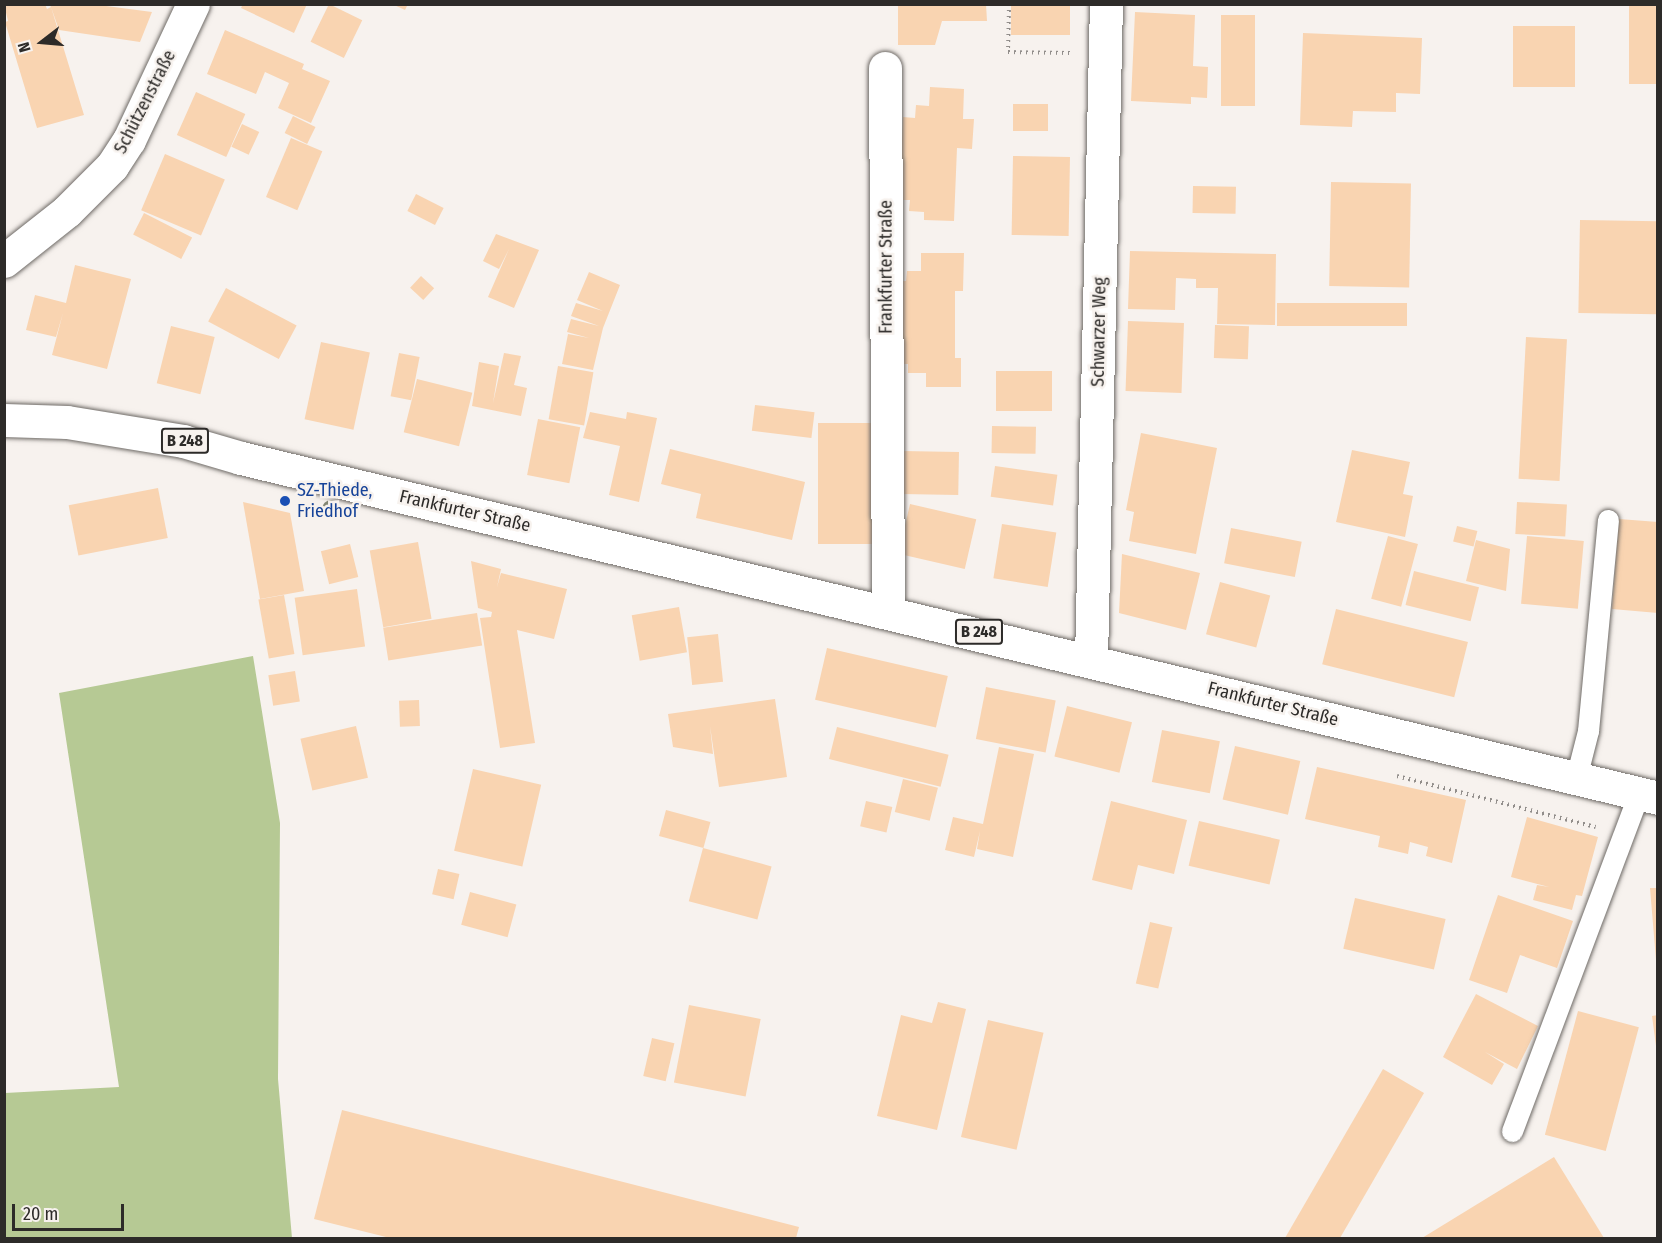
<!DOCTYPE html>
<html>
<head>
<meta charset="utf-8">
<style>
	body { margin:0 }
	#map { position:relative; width:1662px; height:1243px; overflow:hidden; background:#f7f2ee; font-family:"Fira Sans Condensed",sans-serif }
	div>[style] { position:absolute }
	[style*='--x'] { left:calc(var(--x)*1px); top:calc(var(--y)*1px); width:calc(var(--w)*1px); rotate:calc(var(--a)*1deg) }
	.green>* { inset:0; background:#b6c994 }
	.building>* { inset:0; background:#f9d4b1; transform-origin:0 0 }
	.path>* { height:4px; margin-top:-2px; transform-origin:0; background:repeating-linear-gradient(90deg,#928e8b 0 1.5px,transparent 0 6px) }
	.roads { filter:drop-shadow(0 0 2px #6e6a66) drop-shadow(0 0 2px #6e6a66) }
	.lane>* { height:21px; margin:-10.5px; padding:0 10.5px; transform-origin:10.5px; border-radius:10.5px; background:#fff }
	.street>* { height:33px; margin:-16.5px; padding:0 16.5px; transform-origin:16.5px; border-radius:16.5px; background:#fff }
	.primary>* { height:33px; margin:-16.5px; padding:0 16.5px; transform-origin:16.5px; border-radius:16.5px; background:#fff }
	.trees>* { width:18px; height:18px; margin:-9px; border-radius:50%; background:#838673 }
	.dots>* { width:16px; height:16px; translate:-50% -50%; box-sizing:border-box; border:3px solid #f7f2ee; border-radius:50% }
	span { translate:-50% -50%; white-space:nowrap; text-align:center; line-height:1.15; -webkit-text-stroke:5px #f7f2ee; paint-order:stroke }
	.shield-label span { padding:2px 4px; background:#f7f2ee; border:2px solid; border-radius:4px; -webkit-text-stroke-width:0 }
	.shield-label { font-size:16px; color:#2d2b29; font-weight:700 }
	.street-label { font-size:18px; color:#2d2b29 }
	.transit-label { font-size:18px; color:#164399 }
	.left { translate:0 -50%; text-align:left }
	.frame { position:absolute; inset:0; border:6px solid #2d2b29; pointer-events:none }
	.north { position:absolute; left:12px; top:12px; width:60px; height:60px; -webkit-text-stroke:4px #f7f2ee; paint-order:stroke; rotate:254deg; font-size:16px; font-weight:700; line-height:24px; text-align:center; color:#2d2b29 }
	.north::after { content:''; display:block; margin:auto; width:21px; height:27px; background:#2d2b29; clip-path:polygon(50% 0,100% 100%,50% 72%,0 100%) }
	.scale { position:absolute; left:12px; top:1204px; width:112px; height:27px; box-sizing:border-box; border:3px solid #2d2b29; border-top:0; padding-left:8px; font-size:18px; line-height:21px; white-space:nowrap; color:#2d2b29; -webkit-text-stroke:4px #f7f2ee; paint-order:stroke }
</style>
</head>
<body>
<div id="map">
	<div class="green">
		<i style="clip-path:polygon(253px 656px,280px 823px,278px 1079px,292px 1238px,5px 1238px,5px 1093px,119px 1087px,59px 693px)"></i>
	</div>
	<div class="building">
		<i style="clip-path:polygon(4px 4px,45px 4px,47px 9px,51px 7px,49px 4px,91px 4px,152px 12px,140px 42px,59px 30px,51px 7px,84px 115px,37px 128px,5px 22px,8px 21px)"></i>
		<i style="clip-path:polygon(243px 4px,307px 4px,294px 33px,241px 8px)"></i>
		<i style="left:329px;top:4px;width:37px;height:42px;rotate:26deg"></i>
		<i style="clip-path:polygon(392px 4px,408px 4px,405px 10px)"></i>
		<i style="clip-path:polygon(898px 4px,986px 4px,987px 21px,942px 21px,935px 45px,898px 45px)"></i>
		<i style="left:1011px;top:4px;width:59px;height:31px"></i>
		<i style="left:1629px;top:4px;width:29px;height:80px"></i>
		<i style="clip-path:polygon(1135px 12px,1195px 15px,1193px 66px,1208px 67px,1207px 98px,1191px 97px,1191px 104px,1131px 101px)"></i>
		<i style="left:1221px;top:15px;width:34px;height:91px"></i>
		<i style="left:1513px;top:26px;width:62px;height:61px"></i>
		<i style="clip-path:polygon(225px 30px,304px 64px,302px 69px,330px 81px,311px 123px,278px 108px,289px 83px,265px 72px,256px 94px,207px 74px)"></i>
		<i style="clip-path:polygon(1303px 33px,1422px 38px,1420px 94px,1396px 93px,1396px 112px,1353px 111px,1352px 127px,1300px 125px)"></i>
		<i style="clip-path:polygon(930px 87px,964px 89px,963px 119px,974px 119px,972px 149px,957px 148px,954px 221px,924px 220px,924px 212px,909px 211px,910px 200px,899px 200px,903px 117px,915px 118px,916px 105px,929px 106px)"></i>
		<i style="left:196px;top:92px;width:54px;height:47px;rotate:24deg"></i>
		<i style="left:1013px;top:104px;width:35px;height:27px"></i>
		<i style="left:293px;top:116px;width:25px;height:19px;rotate:26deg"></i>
		<i style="left:242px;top:124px;width:19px;height:25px;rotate:25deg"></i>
		<i style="left:291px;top:138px;width:34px;height:64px;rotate:23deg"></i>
		<i style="left:165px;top:154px;width:65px;height:61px;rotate:23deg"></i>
		<i style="left:1013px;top:156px;width:57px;height:79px;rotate:1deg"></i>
		<i style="left:1331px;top:182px;width:80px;height:104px;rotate:1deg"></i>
		<i style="left:1193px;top:186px;width:43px;height:27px;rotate:1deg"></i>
		<i style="left:416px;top:194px;width:31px;height:19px;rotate:27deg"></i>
		<i style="left:144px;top:213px;width:54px;height:24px;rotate:27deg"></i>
		<i style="left:1580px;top:220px;width:78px;height:93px;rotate:1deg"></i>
		<i style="clip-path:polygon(496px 234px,539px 250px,514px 308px,488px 297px,509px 249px,499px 269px,483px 261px)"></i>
		<i style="clip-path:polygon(1130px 251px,1276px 254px,1275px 325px,1217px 324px,1218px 288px,1196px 288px,1196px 279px,1176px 278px,1175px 310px,1128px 309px)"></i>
		<i style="clip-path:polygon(921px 253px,964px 253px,963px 291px,955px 291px,955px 358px,961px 358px,961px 387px,926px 387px,926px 373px,908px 373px,908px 364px,895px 364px,895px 281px,906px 281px,907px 271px,921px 271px)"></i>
		<i style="clip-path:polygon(75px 265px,131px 279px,107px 369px,52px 355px,63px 313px,56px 337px,26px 330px,35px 295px,66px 303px)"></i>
		<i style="clip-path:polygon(589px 272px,620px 285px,603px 328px,593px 370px,562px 364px,568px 334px,589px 338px,567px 332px,571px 319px,599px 326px,571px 316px,576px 303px,603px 311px,577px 300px)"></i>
		<i style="left:421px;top:276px;width:18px;height:16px;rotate:43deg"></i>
		<i style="left:226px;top:288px;width:80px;height:38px;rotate:28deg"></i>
		<i style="left:1277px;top:303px;width:130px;height:23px"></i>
		<i style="left:1128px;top:321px;width:56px;height:70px;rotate:2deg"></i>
		<i style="left:1215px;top:325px;width:34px;height:33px;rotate:2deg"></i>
		<i style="left:171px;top:326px;width:45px;height:59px;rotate:14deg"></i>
		<i style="left:1526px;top:337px;width:41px;height:142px;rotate:3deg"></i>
		<i style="left:321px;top:342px;width:50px;height:79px;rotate:12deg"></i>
		<i style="left:399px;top:353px;width:21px;height:44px;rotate:11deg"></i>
		<i style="clip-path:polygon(504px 353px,521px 356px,514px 385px,527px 388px,521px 416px,472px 406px,479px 362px,499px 366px,493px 403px)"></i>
		<i style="left:558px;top:366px;width:36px;height:54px;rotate:10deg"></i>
		<i style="left:996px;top:371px;width:56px;height:40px"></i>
		<i style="left:417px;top:379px;width:57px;height:55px;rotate:14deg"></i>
		<i style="left:755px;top:405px;width:60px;height:26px;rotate:7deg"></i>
		<i style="clip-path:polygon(590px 412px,626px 419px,627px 412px,657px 418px,639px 502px,609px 495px,620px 446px,583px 438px)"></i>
		<i style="left:538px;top:419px;width:43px;height:57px;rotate:11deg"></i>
		<i style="left:818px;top:423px;width:54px;height:121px"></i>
		<i style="left:992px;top:426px;width:44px;height:27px;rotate:1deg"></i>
		<i style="clip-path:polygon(1141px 433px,1217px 448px,1196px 554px,1129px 541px,1134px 512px,1126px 510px)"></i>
		<i style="clip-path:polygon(670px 449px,805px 482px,792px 540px,696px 518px,701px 494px,661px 484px)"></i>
		<i style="clip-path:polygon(1352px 450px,1410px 462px,1403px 494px,1413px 496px,1405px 537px,1336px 522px)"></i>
		<i style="left:902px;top:451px;width:57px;height:43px;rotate:1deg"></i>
		<i style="left:995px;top:466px;width:63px;height:31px;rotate:8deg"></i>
		<i style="left:158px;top:488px;width:51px;height:91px;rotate:79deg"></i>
		<i style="clip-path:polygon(243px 502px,290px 513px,304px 591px,260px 599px)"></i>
		<i style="left:1517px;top:502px;width:50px;height:32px;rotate:3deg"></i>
		<i style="left:910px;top:504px;width:68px;height:51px;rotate:13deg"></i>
		<i style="clip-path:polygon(1619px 519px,1658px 522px,1658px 613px,1612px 609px)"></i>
		<i style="left:1002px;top:524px;width:55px;height:55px;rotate:9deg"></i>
		<i style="left:1457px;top:526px;width:21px;height:16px;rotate:14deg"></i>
		<i style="left:1231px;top:528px;width:72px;height:36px;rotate:11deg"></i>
		<i style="left:1388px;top:536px;width:31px;height:65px;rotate:15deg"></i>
		<i style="left:1527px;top:536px;width:57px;height:68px;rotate:5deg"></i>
		<i style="clip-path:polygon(1476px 540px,1510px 549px,1506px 591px,1466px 581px)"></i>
		<i style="left:418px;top:542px;width:78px;height:49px;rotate:80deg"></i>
		<i style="left:350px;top:544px;width:34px;height:30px;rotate:76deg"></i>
		<i style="clip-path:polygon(1122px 554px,1200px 573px,1186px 630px,1119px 613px)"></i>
		<i style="clip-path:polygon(471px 561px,501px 569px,497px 587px,501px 573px,567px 589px,554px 639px,517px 630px,535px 743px,500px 748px,480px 618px,491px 617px,492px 612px,478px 608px)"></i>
		<i style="left:1414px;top:571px;width:67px;height:35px;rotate:14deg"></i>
		<i style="left:1220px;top:582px;width:52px;height:54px;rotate:15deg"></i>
		<i style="left:357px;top:589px;width:58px;height:63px;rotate:82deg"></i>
		<i style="left:284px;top:595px;width:60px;height:26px;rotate:80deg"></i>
		<i style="left:679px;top:607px;width:46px;height:48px;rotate:80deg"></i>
		<i style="left:1336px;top:609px;width:136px;height:57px;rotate:14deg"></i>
		<i style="left:477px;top:613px;width:33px;height:95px;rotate:81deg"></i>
		<i style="left:718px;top:634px;width:48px;height:31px;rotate:84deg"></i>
		<i style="left:827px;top:648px;width:124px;height:53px;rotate:13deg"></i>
		<i style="left:295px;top:671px;width:31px;height:27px;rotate:81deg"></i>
		<i style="left:986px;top:687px;width:71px;height:53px;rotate:11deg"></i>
		<i style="clip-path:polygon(775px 699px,787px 777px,719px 787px,710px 726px,713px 754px,673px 747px,668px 714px)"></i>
		<i style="left:419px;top:700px;width:26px;height:20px;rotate:88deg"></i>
		<i style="left:1067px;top:706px;width:67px;height:52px;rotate:14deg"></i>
		<i style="left:356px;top:726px;width:53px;height:57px;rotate:77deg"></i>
		<i style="left:837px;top:727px;width:115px;height:33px;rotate:14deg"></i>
		<i style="left:1162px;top:730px;width:59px;height:53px;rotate:11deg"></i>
		<i style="left:1235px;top:746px;width:67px;height:55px;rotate:13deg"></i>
		<i style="clip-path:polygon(999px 747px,1034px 754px,1013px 857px,977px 849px,980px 831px,974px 857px,945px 850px,953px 817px,983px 824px)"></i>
		<i style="clip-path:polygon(1317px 767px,1466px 800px,1452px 863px,1426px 856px,1428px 847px,1410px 842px,1408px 854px,1378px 847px,1380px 836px,1305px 819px)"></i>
		<i style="left:473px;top:769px;width:70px;height:84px;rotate:13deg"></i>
		<i style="left:903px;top:779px;width:36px;height:34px;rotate:14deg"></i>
		<i style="left:866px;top:801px;width:27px;height:26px;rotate:13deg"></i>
		<i style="clip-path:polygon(1111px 801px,1187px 820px,1174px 874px,1138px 865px,1132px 890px,1092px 880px)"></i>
		<i style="left:666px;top:810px;width:46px;height:27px;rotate:15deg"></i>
		<i style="clip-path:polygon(1527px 817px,1598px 837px,1582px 896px,1576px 895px,1572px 910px,1533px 900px,1537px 885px,1549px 887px,1511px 877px)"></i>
		<i style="left:1199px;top:821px;width:83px;height:46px;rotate:13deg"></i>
		<i style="left:703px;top:848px;width:71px;height:55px;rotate:15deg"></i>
		<i style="left:438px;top:869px;width:22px;height:26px;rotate:13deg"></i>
		<i style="clip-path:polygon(1650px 888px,1658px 888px,1658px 960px,1656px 960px)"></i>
		<i style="left:470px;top:892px;width:48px;height:34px;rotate:15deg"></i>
		<i style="clip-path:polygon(1498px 895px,1573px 921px,1557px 968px,1520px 955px,1507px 993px,1469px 980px)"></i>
		<i style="left:1355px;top:898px;width:93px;height:52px;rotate:13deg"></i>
		<i style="left:1150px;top:922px;width:23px;height:63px;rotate:13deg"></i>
		<i style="clip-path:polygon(1476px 994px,1538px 1026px,1517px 1069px,1485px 1052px,1504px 1064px,1492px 1085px,1443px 1057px)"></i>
		<i style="clip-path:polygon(938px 1002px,966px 1009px,937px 1130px,877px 1116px,901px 1015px,932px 1023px)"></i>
		<i style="left:689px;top:1005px;width:73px;height:79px;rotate:11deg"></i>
		<i style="left:1578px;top:1011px;width:63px;height:128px;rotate:15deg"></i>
		<i style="clip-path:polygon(1658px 1015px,1658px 1046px,1656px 1046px,1652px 1016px)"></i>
		<i style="left:988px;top:1020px;width:57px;height:120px;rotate:13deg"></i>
		<i style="left:652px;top:1038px;width:23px;height:39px;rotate:13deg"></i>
		<i style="clip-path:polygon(1383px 1069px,1424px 1093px,1340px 1238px,1285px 1238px)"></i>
		<i style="clip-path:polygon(342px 1110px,799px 1227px,796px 1238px,390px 1238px,314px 1219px)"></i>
		<i style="clip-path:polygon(1554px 1157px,1604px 1238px,1422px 1238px)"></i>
	</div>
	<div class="path">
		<i style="--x:1009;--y:4;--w:48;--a:91.2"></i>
		<i style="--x:1008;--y:52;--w:63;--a:0.9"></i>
		<i style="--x:1397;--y:776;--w:205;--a:14.4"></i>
	</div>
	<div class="roads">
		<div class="lane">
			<i style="--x:1576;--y:778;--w:49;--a:-75.7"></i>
			<i style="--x:1588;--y:731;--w:212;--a:-84.6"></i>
			<i style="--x:1512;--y:1131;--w:361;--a:-69.4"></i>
		</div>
		<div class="street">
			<i style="--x:885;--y:68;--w:543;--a:89.68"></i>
			<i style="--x:4;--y:261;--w:80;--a:-38.4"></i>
			<i style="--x:67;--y:211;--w:64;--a:-45"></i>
			<i style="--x:112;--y:166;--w:31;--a:-57"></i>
			<i style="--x:129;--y:140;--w:150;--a:-64.8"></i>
			<i style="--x:1091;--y:659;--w:655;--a:-88.69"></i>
		</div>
		<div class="primary">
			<i style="--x:4;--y:420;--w:63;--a:1.8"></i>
			<i style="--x:67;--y:422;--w:118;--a:9.3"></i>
			<i style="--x:183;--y:441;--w:60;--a:16.3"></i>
			<i style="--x:241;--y:458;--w:1457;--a:13.49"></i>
		</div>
	</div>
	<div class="trees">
		<i style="left:331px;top:509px"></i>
	</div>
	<div class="dots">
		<i style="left:285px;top:501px;background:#1a4fb4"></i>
	</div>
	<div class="shield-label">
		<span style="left:185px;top:441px">B 248</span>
		<span style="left:979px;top:632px">B 248</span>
	</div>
	<div class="street-label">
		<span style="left:145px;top:102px;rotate:-63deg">Schützenstraße</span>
		<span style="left:886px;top:267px;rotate:-90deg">Frankfurter Straße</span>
		<span style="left:1099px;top:332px;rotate:-89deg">Schwarzer Weg</span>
		<span style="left:465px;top:511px;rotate:13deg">Frankfurter Straße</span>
		<span style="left:1273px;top:704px;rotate:14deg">Frankfurter Straße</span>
	</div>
	<div class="transit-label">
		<span class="left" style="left:297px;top:501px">SZ-Thiede,<br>Friedhof</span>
	</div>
	<div class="frame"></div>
	<div class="north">N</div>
	<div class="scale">20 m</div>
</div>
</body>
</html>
